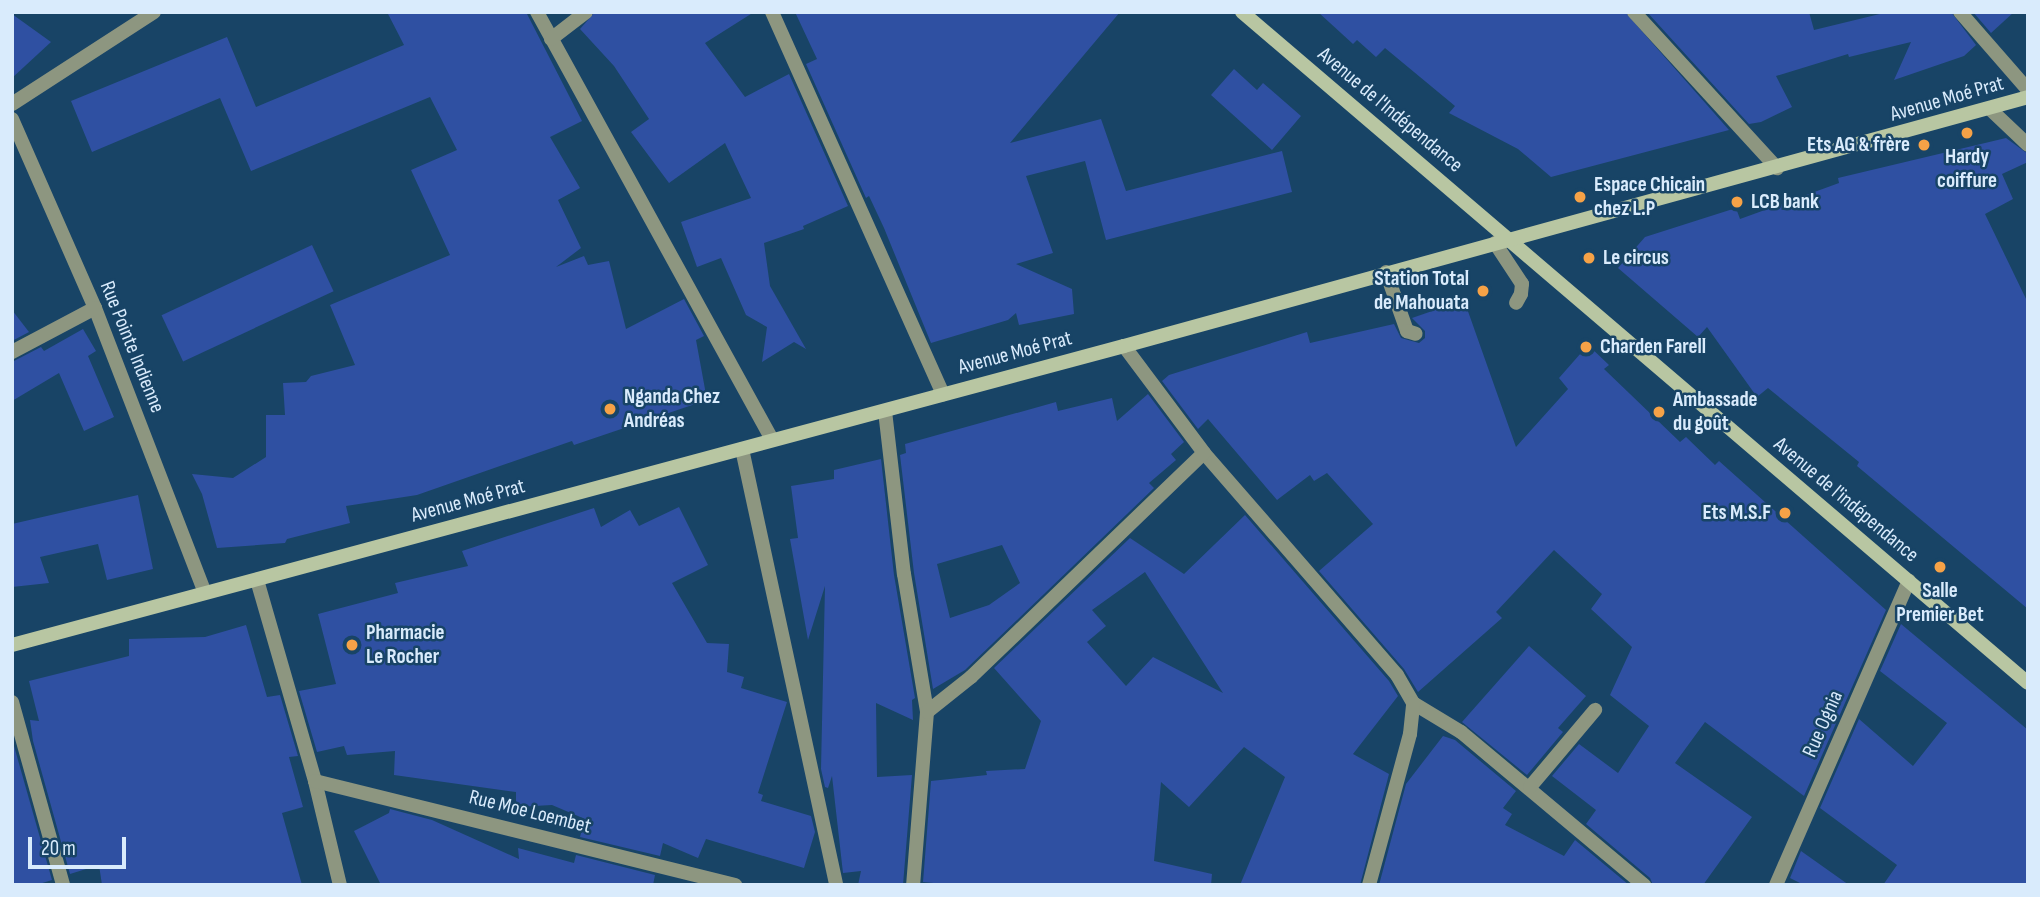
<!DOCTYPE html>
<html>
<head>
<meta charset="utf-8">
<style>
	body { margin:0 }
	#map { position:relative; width:2040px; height:897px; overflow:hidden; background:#184466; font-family:"Sofia Sans Condensed",sans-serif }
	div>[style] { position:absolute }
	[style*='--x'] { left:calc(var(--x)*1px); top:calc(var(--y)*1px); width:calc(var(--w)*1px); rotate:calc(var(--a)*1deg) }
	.building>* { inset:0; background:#2f50a2; transform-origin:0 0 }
	.lane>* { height:14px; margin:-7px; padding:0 7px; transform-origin:7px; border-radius:7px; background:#8d9680 }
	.street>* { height:14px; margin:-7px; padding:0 7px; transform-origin:7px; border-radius:7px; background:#8d9680 }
	.secondary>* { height:14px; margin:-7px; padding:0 7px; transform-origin:7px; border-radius:7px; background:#b8c6a2 }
	.dots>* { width:19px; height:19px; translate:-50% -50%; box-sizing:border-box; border:4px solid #184466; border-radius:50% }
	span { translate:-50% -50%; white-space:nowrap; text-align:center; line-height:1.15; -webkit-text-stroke:5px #184466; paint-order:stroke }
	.street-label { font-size:21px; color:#d9ebfc }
	.poi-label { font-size:21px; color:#d9ebfc; font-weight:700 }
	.right { translate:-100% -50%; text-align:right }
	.left { translate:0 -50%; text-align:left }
	.frame { position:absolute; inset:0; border:14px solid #d9ebfc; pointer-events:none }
	.scale { position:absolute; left:28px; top:837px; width:98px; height:32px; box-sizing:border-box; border:4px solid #d9ebfc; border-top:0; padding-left:9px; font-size:21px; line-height:24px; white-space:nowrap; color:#d9ebfc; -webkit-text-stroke:5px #184466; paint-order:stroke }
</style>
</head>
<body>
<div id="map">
	<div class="building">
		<i style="clip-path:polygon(387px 12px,526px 12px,582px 121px,550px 137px,580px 188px,558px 200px,581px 248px,556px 267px,584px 256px,588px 265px,609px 261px,626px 329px,684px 299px,704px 336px,696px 340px,707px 400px,574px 445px,572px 441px,417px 495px,346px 506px,350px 523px,287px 539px,285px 543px,217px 548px,202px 494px,192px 474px,233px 478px,266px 457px,266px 415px,285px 415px,283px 383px,306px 382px,311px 376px,355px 365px,330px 305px,450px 255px,411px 170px,457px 150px,430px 97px,251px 171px,220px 98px,92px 152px,71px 101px,227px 37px,256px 107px,404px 45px)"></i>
		<i style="clip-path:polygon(595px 12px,754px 12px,705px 43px,745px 97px,789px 74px,848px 206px,803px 226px,804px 229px,764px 243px,770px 286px,806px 349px,794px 342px,762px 362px,767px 327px,746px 315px,721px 258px,697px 267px,681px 222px,751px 198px,725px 143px,669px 183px,631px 132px,649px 119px,614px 66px,580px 29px)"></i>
		<i style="clip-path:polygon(795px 12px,1120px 12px,1010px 143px,1101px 119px,1126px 191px,1282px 151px,1292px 192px,1106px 240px,1085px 161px,1026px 176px,1053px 253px,1016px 264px,1072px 289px,1074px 314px,1019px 325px,1016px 313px,1008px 320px,931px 343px,884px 228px,869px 196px,866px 198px,806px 64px,817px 59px)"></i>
		<i style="clip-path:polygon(1318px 12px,1625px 12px,1729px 130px,1551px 177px,1518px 149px,1449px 113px,1455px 106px,1385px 48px,1376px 57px,1357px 40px,1353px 44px)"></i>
		<i style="clip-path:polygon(1647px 12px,1809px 12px,1814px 30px,1888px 12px,1951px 12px,1976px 45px,1964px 56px,1894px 80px,1911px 42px,1849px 57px,1848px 54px,1776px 76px,1792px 107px,1761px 122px,1749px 124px)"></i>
		<i style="clip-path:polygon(1973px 12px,2014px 12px,1991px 33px)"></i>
		<i style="clip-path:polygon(12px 14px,51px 42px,12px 78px)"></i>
		<i style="clip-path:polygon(1234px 69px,1257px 90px,1263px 83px,1301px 116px,1272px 150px,1211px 95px)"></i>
		<i style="clip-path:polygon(2006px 138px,2028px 154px,2028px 162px,2002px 174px,2013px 199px,1985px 214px,2028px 303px,2028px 609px,1857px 466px,1859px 462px,1768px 388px,1757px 397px,1707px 327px,1698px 337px,1618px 268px,1645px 237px,1736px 208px,1740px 219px,1839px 183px,1838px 178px)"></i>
		<i style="left:312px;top:245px;width:51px;height:166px;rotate:65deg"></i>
		<i style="clip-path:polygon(1464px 300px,1516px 447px,1568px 389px,1559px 378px,1588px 345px,1609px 365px,1604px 369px,1680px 442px,1686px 437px,1715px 465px,1719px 461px,1886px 610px,1804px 796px,1705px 722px,1675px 763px,1752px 817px,1703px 885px,1653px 885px,1650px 878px,1586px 824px,1596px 810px,1552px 776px,1579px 744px,1618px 773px,1649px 726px,1610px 695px,1632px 647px,1591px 609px,1602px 594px,1554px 550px,1496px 612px,1502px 618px,1418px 692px,1404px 669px,1319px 571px,1373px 524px,1327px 473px,1314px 481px,1310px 475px,1277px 500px,1208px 419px,1198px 429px,1162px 381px,1169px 375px,1307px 332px,1310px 343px,1394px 324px,1401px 338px,1419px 343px,1425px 338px,1425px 331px,1412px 318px)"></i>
		<i style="clip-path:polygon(12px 310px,29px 332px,12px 341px)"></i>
		<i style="clip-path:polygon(83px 329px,96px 351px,88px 356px,114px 417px,84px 431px,59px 373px,12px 401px,12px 362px,41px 347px,44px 351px)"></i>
		<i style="clip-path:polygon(evenodd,1148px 394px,1184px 442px,1171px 454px,1176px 460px,1149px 483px,1154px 488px,965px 670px,933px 689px,914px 573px,900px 455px,906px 453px,905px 444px,1056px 402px,1058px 411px,1112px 398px,1117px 421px,1148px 394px,1002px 545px,1020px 583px,989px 605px,950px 618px,937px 564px,1002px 545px)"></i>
		<i style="clip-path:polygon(881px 459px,894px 575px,915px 698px,912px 700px,913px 720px,876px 703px,877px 777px,912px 775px,903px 885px,858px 885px,861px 871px,843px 873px,832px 776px,828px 788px,825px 787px,821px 769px,825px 586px,808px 640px,790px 539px,798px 538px,791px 486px,834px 479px,834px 470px)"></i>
		<i style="clip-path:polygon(138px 495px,153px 569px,107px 580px,98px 544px,40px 557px,49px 583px,12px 587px,12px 524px)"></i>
		<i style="clip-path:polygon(679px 507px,708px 565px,672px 583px,707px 643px,729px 644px,727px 672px,744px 677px,741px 688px,787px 702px,758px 793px,763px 795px,761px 801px,811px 816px,815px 832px,804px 868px,706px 839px,698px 858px,663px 843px,660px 856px,580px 837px,585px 819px,552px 805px,516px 807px,516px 792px,394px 775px,395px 751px,347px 755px,344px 746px,317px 752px,299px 691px,336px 684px,318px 614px,398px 593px,395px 583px,468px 566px,462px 551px,594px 508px,601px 527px,630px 510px,639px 526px)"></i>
		<i style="clip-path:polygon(evenodd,1245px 515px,1389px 681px,1398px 696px,1353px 754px,1389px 774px,1360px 885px,1240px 885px,1285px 777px,1244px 747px,1189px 807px,1161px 782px,1154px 861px,1212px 874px,1211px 885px,955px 885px,923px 882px,931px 781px,987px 775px,986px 771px,1025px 769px,1041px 721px,994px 668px,1130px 538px,1184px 574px,1245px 515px,1145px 572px,1223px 693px,1153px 657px,1126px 686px,1087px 642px,1106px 626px,1092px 610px,1145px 572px)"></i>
		<i style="clip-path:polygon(1901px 624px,2028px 730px,2028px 885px,1883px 885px,1897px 865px,1820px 808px,1859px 719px,1913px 766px,1947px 723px,1880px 671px)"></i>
		<i style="clip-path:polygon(246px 625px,267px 697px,280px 695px,298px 756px,289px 757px,303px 807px,282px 813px,302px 885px,102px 885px,99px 865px,70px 874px,33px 741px,30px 720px,39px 721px,29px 681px,129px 656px,129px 639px,205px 637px)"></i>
		<i style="clip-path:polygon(1529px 646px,1586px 696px,1558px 728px,1563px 732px,1527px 775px,1462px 722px)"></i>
		<i style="clip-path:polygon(1443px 736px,1455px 740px,1516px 791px,1503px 808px,1512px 814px,1505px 825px,1564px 856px,1575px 840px,1629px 885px,1379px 885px,1406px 784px)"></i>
		<i style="clip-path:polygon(14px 746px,52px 880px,36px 885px,12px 885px)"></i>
		<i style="clip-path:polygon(390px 809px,432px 820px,519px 859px,518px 848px,574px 863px,576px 855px,655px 875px,653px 885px,381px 885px,354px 831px,389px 813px)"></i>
		<i style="clip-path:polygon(1801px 851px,1849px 885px,1804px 885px,1790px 878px)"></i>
	</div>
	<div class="lane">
		<i style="--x:1495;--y:243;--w:49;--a:56.6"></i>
		<i style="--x:1522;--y:284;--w:10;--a:96"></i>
		<i style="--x:1521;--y:294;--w:10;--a:119"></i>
		<i style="--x:1386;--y:272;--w:63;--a:70.4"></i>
		<i style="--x:1407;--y:331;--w:9;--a:18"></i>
	</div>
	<div class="street">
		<i style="--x:537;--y:12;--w:488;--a:61.2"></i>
		<i style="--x:772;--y:12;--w:419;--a:65.9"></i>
		<i style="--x:1634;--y:12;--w:212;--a:47.5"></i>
		<i style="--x:1960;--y:12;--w:103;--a:48.9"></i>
		<i style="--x:551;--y:39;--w:44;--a:-37.6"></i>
		<i style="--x:12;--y:104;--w:169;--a:-32.9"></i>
		<i style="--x:1990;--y:109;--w:52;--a:43.5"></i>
		<i style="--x:12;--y:119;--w:206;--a:66.3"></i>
		<i style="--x:95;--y:308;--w:305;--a:68.9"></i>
		<i style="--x:1124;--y:346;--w:134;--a:53.2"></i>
		<i style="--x:1204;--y:453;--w:294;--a:49"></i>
		<i style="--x:1397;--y:675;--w:32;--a:60"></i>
		<i style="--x:1413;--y:703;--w:56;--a:31.1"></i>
		<i style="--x:1461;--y:732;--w:239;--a:39.9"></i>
		<i style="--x:12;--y:352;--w:94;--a:-27.9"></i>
		<i style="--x:885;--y:411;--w:164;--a:83.4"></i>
		<i style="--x:904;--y:574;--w:140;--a:80.5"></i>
		<i style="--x:927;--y:712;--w:174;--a:94.6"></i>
		<i style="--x:742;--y:449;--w:446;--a:77.8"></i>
		<i style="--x:257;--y:580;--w:209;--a:73.9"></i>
		<i style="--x:315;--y:781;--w:107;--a:76.5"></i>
		<i style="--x:12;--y:702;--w:190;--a:74.4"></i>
		<i style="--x:927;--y:712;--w:56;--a:-38.5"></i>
		<i style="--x:971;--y:677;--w:323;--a:-43.9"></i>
		<i style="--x:315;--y:781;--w:433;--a:13.9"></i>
		<i style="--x:1530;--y:787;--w:101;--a:-49.8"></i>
		<i style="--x:1369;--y:885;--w:156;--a:-74.8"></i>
		<i style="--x:1410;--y:734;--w:31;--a:-84"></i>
		<i style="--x:1776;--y:885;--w:332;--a:-66.4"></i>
	</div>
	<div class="secondary">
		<i style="--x:1242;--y:12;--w:1033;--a:40.49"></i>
		<i style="--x:12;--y:645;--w:1151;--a:-15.05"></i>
		<i style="--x:1124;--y:346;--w:938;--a:-15.4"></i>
	</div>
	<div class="dots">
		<i style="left:1967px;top:133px;background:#f6a247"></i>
		<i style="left:1924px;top:145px;background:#f6a247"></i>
		<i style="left:1580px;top:197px;background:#f6a247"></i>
		<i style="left:1737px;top:202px;background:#f6a247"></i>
		<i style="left:1589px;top:258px;background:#f6a247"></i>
		<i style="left:1483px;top:291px;background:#f6a247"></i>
		<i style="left:1586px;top:347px;background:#f6a247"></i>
		<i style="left:610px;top:409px;background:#f6a247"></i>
		<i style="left:1659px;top:412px;background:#f6a247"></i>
		<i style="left:1785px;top:513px;background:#f6a247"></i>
		<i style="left:1940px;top:567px;background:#f6a247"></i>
		<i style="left:352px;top:645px;background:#f6a247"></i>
	</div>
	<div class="street-label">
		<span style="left:1947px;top:99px;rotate:-16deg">Avenue Moé Prat</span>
		<span style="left:1390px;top:110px;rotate:40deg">Avenue de l'Indépendance</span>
		<span style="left:132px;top:347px;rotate:68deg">Rue Pointe Indienne</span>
		<span style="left:1015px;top:353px;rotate:-15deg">Avenue Moé Prat</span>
		<span style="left:1846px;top:500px;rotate:40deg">Avenue de l'indépendance</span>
		<span style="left:468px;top:501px;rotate:-15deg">Avenue Moé Prat</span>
		<span style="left:1823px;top:724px;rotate:-66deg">Rue Ognia</span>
		<span style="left:530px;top:812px;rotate:14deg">Rue Moe Loembet</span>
	</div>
	<div class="poi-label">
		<span class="right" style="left:1910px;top:145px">Ets AG &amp; frère</span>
		<span style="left:1967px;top:169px">Hardy<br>coiffure</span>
		<span class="left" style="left:1594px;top:197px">Espace Chicain<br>chez L.P</span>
		<span class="left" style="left:1751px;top:202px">LCB bank</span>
		<span class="left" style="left:1603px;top:258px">Le circus</span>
		<span class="right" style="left:1469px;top:291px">Station Total<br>de Mahouata</span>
		<span class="left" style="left:1600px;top:347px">Charden Farell</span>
		<span class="left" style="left:624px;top:409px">Nganda Chez<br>Andréas</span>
		<span class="left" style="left:1673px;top:412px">Ambassade<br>du goût</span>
		<span class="right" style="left:1771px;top:513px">Ets M.S.F</span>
		<span style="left:1940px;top:603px">Salle<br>Premier Bet</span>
		<span class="left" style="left:366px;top:645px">Pharmacie<br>Le Rocher</span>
	</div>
	<div class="frame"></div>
	<div class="scale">20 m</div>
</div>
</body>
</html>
